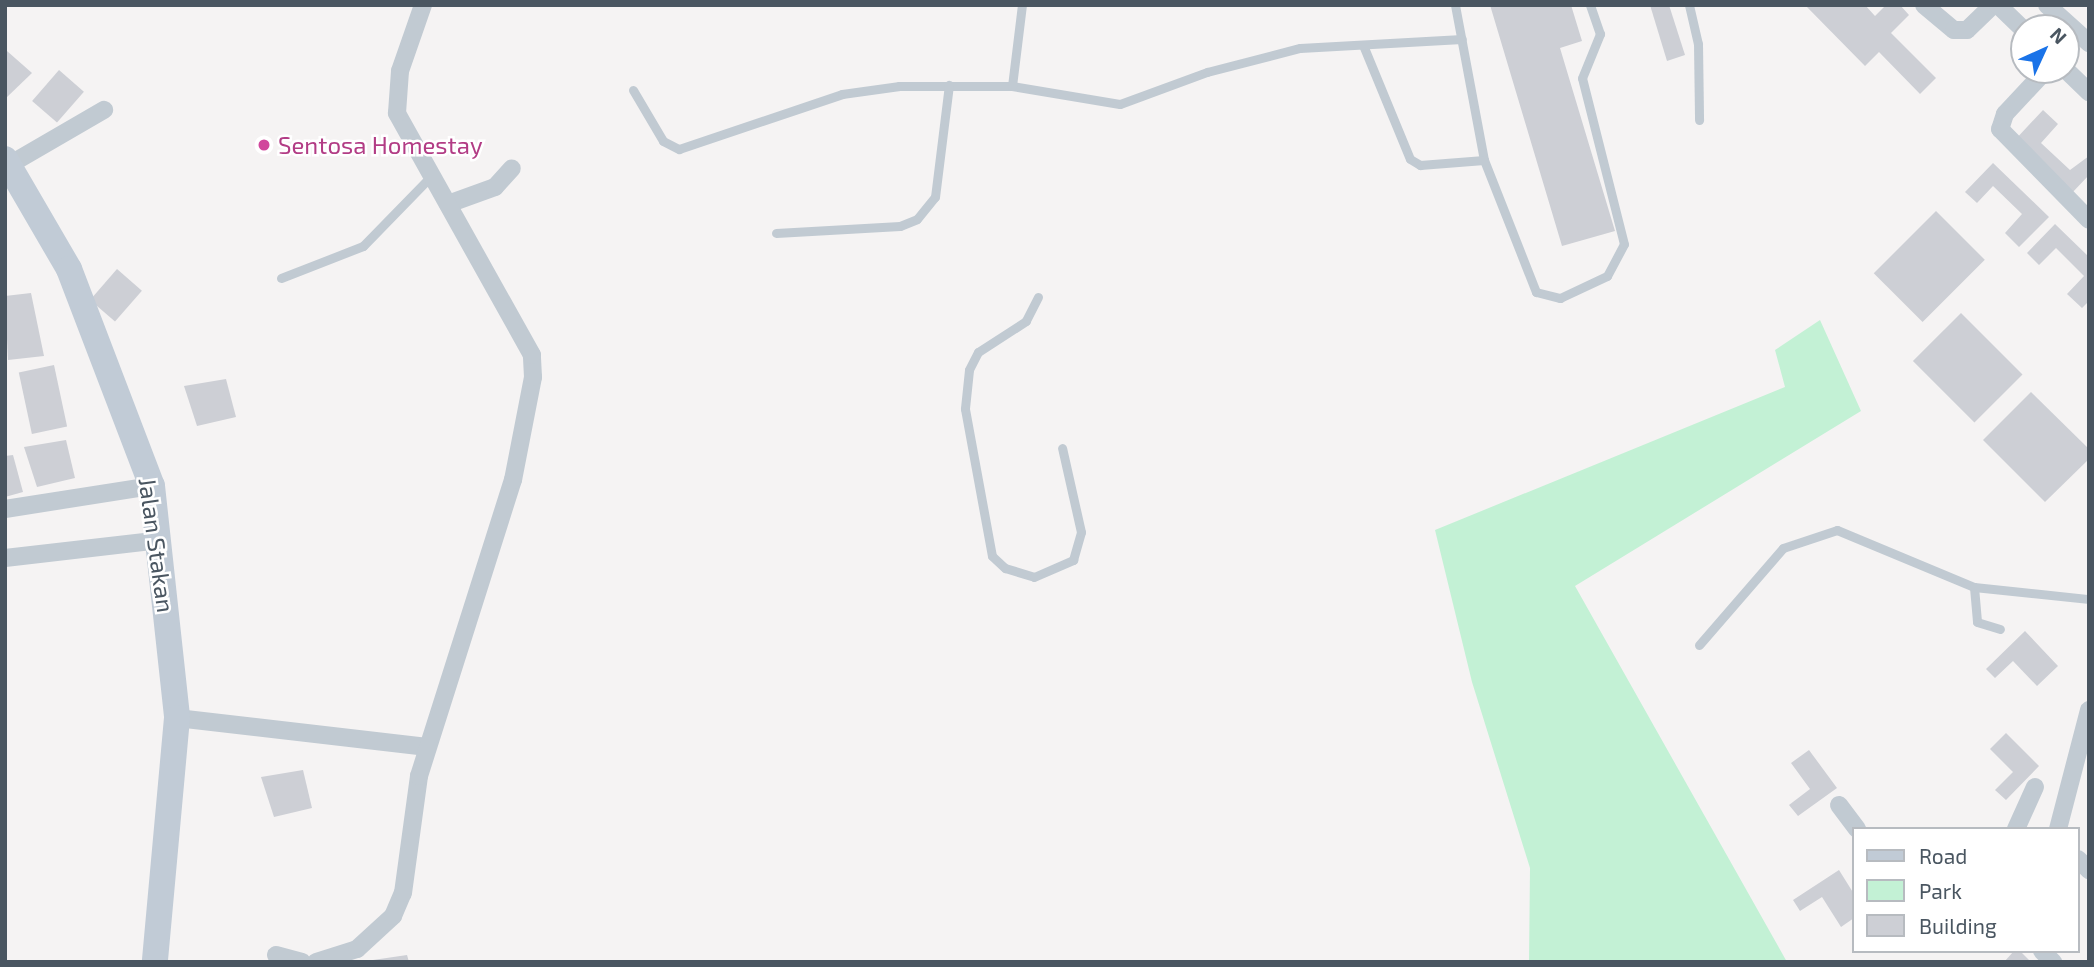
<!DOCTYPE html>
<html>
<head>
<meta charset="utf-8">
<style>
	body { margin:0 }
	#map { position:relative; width:2094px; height:967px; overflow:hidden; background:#f5f3f3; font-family:"Exo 2",sans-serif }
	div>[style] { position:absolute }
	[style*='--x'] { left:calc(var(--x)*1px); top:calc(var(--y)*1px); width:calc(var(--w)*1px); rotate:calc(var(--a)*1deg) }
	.green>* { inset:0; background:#c3f1d5 }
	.building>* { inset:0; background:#cdcfd5; transform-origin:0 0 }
	.service>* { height:9px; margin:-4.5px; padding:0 4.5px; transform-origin:4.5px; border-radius:4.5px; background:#c1cad2 }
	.minor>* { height:18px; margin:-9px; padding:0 9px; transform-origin:9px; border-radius:9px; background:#c1cad2 }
	.secondary>* { height:26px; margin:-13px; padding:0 13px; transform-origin:13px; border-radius:13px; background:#c1cbd6 }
	.dots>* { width:19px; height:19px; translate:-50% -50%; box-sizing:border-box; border:4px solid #fff; border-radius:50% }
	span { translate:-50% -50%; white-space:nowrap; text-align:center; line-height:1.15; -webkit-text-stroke:5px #fff; paint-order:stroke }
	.hotel-label { font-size:24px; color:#b23c85 }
	.left { translate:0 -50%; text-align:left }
	.street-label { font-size:24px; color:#4a5661 }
	.frame { position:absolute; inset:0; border:7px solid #4a5661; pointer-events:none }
	.legend { position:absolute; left:1852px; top:827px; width:228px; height:126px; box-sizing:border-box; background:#fff; border:2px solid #b7bbc0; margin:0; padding:9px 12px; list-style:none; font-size:21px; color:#4a5661 }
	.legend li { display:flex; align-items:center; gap:14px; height:35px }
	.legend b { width:35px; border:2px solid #b7bbc0 }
	.north { position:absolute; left:2010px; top:14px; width:70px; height:70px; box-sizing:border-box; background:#fff; border:2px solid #b7bbc0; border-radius:50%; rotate:45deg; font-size:19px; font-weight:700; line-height:28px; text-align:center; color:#4a5661 }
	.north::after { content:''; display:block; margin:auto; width:24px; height:32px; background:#1a73e8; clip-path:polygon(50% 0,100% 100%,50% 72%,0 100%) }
</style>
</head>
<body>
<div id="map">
	<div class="green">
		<i style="clip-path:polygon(1820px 320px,1861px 411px,1575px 586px,1787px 962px,1529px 962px,1530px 868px,1472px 682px,1435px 530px,1785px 387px,1775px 350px)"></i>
	</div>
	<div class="building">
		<i style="clip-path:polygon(1490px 5px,1571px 5px,1582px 41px,1560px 48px,1615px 231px,1562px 246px)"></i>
		<i style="clip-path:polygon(1650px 5px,1669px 5px,1685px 55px,1667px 61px)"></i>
		<i style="clip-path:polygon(1805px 5px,1865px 5px,1875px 16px,1886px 5px,1900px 5px,1909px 15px,1891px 33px,1936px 78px,1920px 94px,1879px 52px,1865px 66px)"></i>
		<i style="clip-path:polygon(7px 51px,32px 73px,5px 99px,5px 52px)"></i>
		<i style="left:59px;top:70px;width:33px;height:41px;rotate:41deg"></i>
		<i style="clip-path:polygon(2043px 110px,2058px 124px,2041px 143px,2070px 170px,2089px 156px,2089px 175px,2071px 194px,2014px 141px)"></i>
		<i style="clip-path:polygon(1993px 163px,2049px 217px,2019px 247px,2005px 233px,2022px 214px,1993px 186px,1977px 203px,1965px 192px)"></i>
		<i style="left:1936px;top:211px;width:69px;height:88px;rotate:45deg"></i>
		<i style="clip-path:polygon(2055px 224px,2089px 257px,2089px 301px,2082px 308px,2067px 294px,2084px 276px,2056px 248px,2039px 265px,2027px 253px)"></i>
		<i style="left:117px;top:269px;width:33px;height:41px;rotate:41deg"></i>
		<i style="clip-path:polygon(31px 293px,44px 356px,8px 360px,5px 296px)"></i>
		<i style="left:1961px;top:313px;width:87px;height:68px;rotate:45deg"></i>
		<i style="left:54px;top:365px;width:63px;height:36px;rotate:78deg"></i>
		<i style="clip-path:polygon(226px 379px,236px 417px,197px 426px,184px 386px)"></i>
		<i style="clip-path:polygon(2031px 392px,2089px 449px,2089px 459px,2045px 502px,1983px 440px)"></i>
		<i style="clip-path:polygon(66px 440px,75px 478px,37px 487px,24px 447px)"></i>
		<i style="clip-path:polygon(13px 455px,23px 492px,5px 497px,5px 456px)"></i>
		<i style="clip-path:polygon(2025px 631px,2058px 666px,2037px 686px,2013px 661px,1995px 678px,1986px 669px)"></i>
		<i style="clip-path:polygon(2006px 733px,2039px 766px,2006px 800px,1995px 790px,2013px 772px,1990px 749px)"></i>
		<i style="clip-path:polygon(1809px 750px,1837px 788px,1798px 816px,1789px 805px,1810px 789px,1791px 763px)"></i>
		<i style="clip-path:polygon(303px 770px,312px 808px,274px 817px,261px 777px)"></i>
		<i style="clip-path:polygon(1839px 870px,1854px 894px,1854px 918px,1841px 927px,1822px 897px,1800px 911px,1793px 900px)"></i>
		<i style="clip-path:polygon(2014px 951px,2020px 951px,2031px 962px,2004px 962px)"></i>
		<i style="clip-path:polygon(407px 955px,409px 962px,374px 962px,373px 960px)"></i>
	</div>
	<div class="service">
		<i style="--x:1455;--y:5;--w:158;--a:79.4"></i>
		<i style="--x:1484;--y:160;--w:142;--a:68.5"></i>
		<i style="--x:1536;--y:292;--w:25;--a:14"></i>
		<i style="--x:1560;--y:298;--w:52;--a:-25.1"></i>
		<i style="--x:1607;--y:276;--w:36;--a:-62"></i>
		<i style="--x:1624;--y:244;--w:171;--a:-104.2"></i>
		<i style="--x:1582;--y:78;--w:48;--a:-67.8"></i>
		<i style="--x:1600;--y:34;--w:31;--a:-109"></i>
		<i style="--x:1689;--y:5;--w:40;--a:77"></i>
		<i style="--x:1698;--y:44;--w:76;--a:89.2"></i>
		<i style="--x:1363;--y:45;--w:123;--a:67.6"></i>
		<i style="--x:1410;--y:159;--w:12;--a:31"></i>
		<i style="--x:1420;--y:165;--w:64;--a:-4.5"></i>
		<i style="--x:1012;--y:86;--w:109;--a:9.5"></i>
		<i style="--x:1120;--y:104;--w:93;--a:-20.2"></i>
		<i style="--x:1207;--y:72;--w:96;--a:-14.5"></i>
		<i style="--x:1300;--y:48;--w:162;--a:-3.2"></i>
		<i style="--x:633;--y:90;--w:59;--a:59.5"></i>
		<i style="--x:663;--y:141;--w:18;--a:27"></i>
		<i style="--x:679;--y:149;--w:172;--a:-18.6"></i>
		<i style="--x:842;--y:94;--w:58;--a:-8"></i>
		<i style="--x:899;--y:86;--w:113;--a:0"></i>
		<i style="--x:1012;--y:86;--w:82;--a:-83"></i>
		<i style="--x:776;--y:233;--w:124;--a:-3.2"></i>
		<i style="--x:900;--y:226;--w:18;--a:-22"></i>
		<i style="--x:917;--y:219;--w:28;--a:-51"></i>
		<i style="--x:935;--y:197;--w:113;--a:-82.9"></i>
		<i style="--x:281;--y:278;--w:88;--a:-21.3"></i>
		<i style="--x:363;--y:246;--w:99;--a:-45.8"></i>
		<i style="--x:1038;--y:297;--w:27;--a:117"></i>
		<i style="--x:1026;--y:321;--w:57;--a:147.1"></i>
		<i style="--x:978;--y:352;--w:20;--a:117"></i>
		<i style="--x:969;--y:370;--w:39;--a:96"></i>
		<i style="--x:965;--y:409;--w:149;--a:79.6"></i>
		<i style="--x:992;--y:556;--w:18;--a:43"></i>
		<i style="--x:1005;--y:568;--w:30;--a:17"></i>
		<i style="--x:1034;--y:577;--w:43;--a:-23.6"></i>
		<i style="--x:1073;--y:560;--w:29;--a:-74"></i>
		<i style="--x:1081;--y:532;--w:86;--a:-102.7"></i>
		<i style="--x:1974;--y:587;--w:35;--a:85"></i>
		<i style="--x:1977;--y:622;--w:24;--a:17"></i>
		<i style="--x:1699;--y:645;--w:128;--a:-49.1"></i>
		<i style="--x:1783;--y:548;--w:57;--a:-18.4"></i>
		<i style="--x:1837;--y:530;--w:148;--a:22.6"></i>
		<i style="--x:1974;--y:587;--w:116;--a:6"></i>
	</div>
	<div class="minor">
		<i style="--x:1924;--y:5;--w:39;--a:40"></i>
		<i style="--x:1954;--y:30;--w:13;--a:0"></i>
		<i style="--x:1967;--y:30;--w:36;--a:-44"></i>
		<i style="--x:1998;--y:5;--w:36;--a:44"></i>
		<i style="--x:2047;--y:5;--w:57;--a:42.1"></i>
		<i style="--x:2046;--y:70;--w:60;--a:133"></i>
		<i style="--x:2005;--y:114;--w:16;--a:108"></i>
		<i style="--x:2000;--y:129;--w:127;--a:45.6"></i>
		<i style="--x:2066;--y:70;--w:32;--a:44"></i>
		<i style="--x:9;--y:165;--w:110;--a:-30.1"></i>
		<i style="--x:448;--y:204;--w:50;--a:-19.9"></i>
		<i style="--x:495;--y:187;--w:25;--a:-48"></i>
		<i style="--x:5;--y:509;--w:149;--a:-8.9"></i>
		<i style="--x:5;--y:558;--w:156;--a:-6.6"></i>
		<i style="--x:177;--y:718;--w:252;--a:6.6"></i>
		<i style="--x:1839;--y:805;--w:30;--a:53"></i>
		<i style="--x:2016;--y:829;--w:46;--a:-65.7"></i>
		<i style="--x:2058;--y:829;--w:123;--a:-75.4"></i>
		<i style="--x:2078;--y:859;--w:16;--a:45"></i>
		<i style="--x:2042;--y:951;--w:16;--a:45"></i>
		<i style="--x:276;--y:955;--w:27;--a:15"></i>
		<i style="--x:316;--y:962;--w:43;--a:-17.6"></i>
		<i style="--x:357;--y:949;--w:49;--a:-42.5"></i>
		<i style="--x:393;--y:916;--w:25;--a:-67"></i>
		<i style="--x:403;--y:893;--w:118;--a:-82.2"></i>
		<i style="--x:419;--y:776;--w:311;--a:-72.4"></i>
		<i style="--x:513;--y:480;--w:105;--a:-79"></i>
		<i style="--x:533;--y:377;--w:22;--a:-93"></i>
		<i style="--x:532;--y:355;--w:277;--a:-119.2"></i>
		<i style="--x:397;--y:113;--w:42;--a:-85.9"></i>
		<i style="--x:400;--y:71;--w:70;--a:-70.8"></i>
	</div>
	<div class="secondary">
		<i style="--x:5;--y:159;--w:127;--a:59.8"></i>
		<i style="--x:69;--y:269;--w:232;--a:69.1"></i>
		<i style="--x:152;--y:486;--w:233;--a:83.8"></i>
		<i style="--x:177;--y:718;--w:245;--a:95.2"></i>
	</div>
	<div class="dots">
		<i style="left:264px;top:145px;background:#d1479c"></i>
	</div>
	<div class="hotel-label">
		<span class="left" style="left:278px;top:145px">Sentosa Homestay</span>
	</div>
	<div class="street-label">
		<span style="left:157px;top:545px;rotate:82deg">Jalan Stakan</span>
	</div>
	<div class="frame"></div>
	<ul class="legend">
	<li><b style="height:9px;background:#c1cbd6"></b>Road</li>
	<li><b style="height:19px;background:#c3f1d5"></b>Park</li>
	<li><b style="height:19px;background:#cdcfd5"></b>Building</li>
	</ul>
	<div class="north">N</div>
</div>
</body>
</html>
